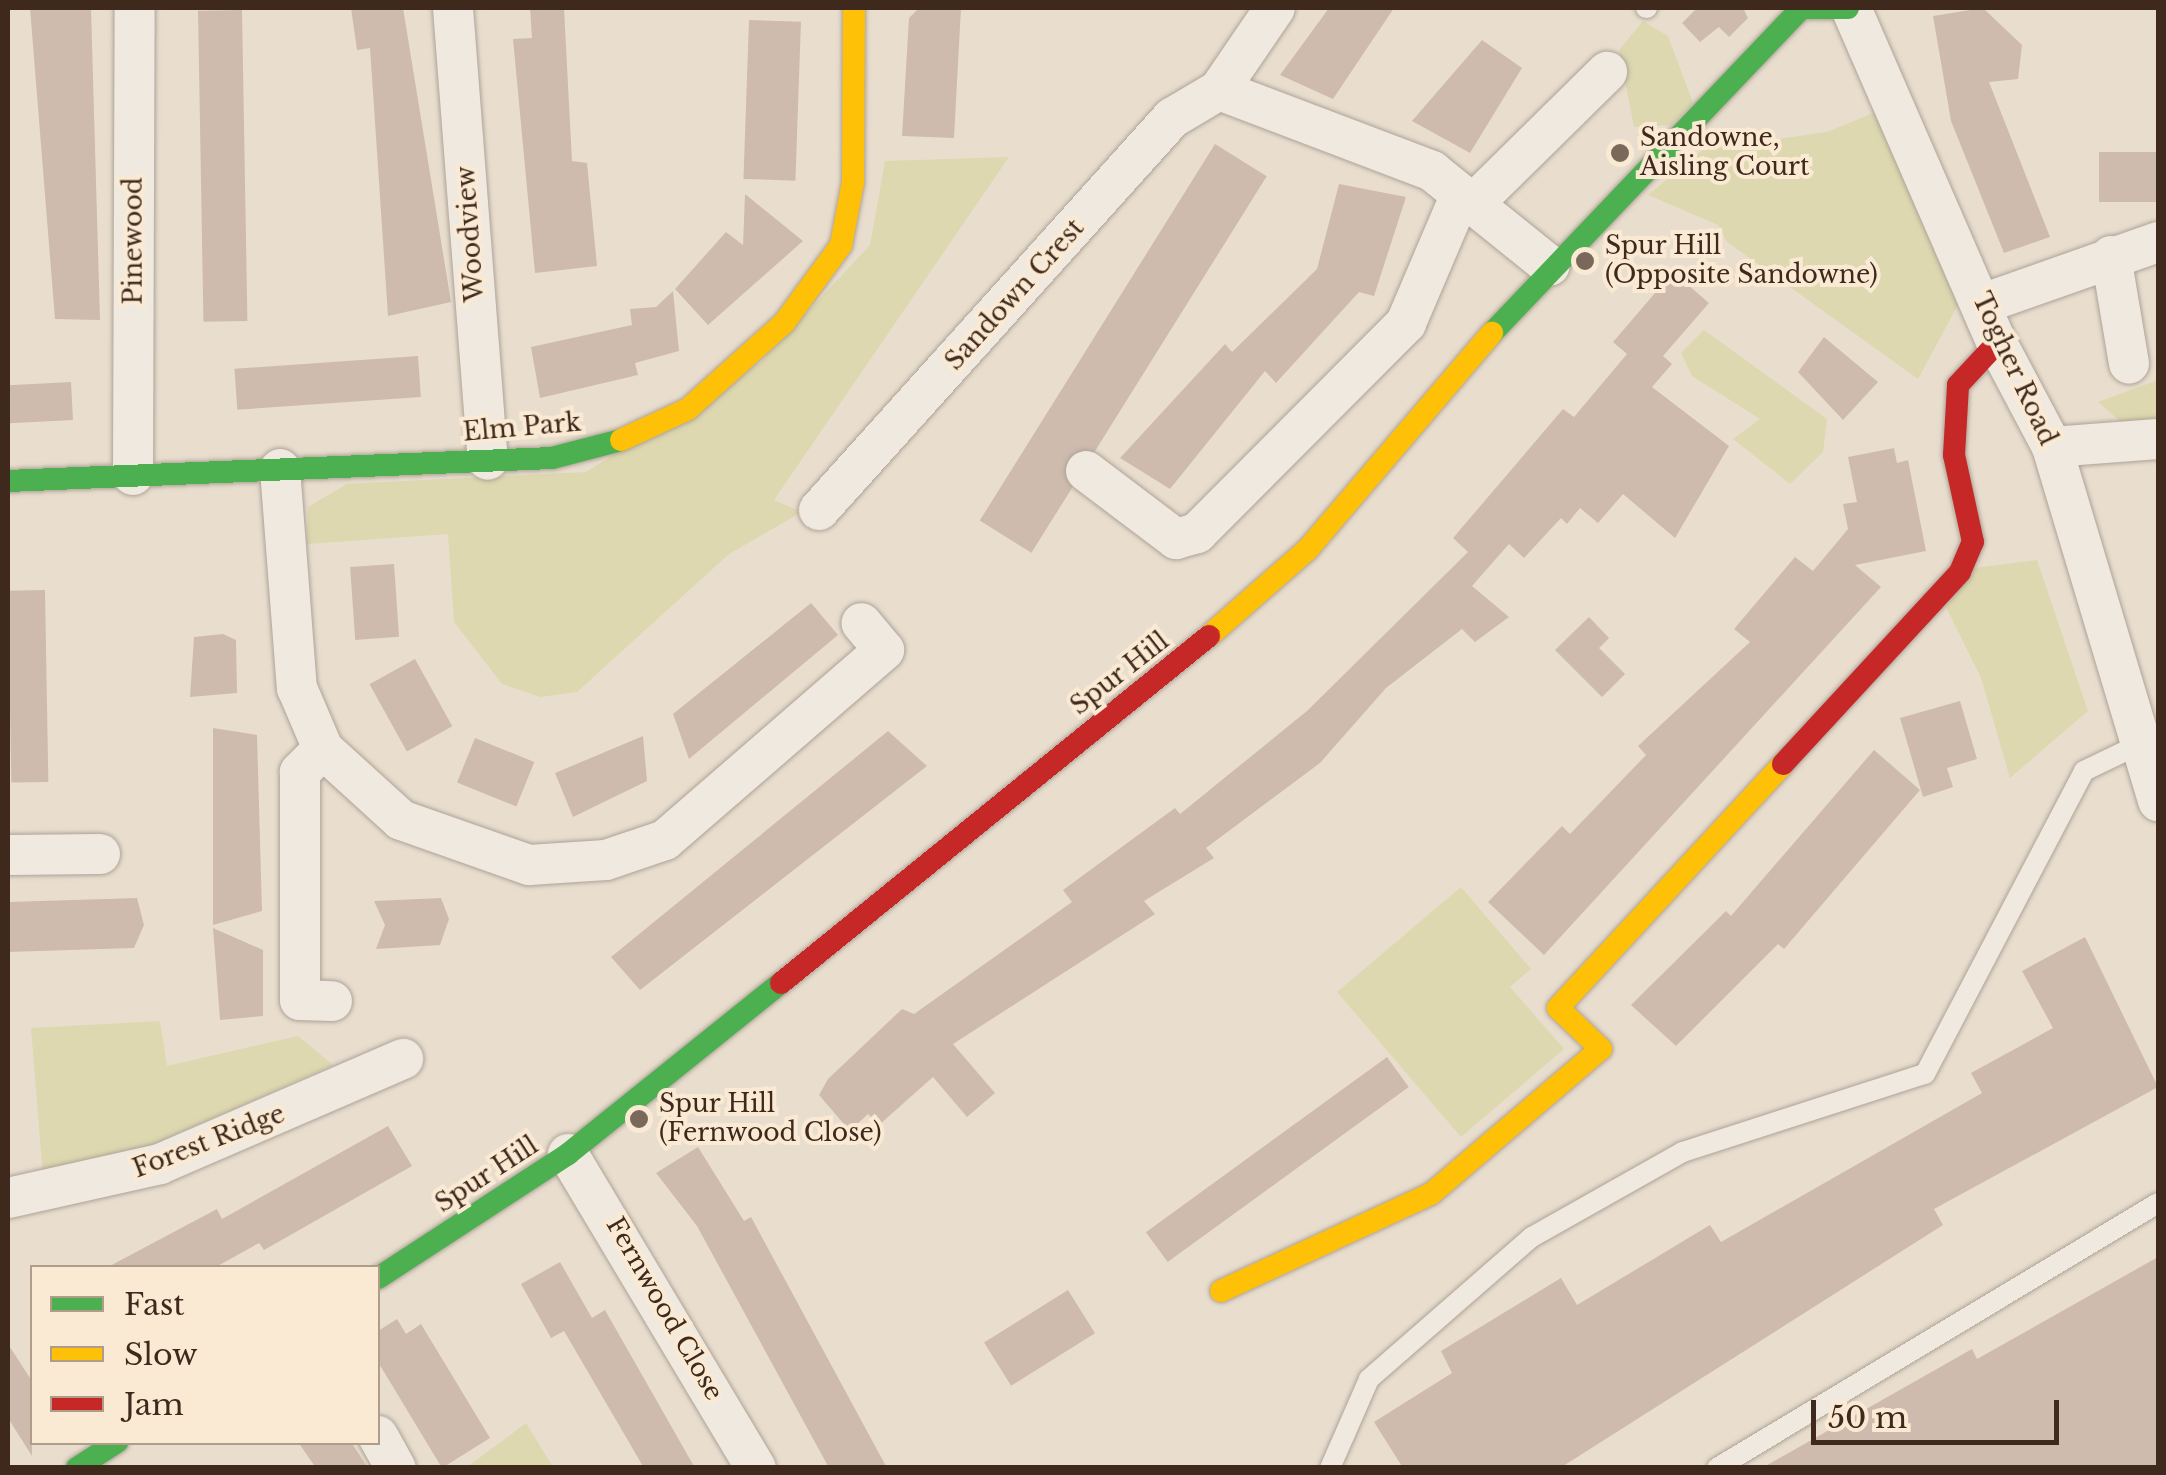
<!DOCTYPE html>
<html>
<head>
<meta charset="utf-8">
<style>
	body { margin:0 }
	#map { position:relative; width:2166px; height:1475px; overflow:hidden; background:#e9dece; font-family:"Libre Baskerville",serif }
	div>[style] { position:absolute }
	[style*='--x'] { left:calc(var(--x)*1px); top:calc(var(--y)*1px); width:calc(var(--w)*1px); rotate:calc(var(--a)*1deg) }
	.green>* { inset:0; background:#ddd8af }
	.building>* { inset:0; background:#cebbae; transform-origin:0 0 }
	.roads { filter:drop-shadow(0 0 2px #aea397) drop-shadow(0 0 2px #aea397) }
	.lane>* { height:20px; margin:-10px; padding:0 10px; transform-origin:10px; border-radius:10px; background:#f0e9e0 }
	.street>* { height:40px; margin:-20px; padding:0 20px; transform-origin:20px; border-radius:20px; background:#f0e9e0 }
	.fast>* { height:22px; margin:-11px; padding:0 11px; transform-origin:11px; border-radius:11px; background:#4caf50 }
	.slow>* { height:22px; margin:-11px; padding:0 11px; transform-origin:11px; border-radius:11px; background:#ffc107 }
	.jam>* { height:22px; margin:-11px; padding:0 11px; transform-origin:11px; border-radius:11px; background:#c62828 }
	.dots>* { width:28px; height:28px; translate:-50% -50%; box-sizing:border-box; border:5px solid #faead3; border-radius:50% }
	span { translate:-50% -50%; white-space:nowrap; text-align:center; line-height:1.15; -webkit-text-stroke:8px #faead3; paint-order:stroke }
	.poi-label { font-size:25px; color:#3f291d }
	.left { translate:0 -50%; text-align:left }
	.street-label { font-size:25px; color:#3f291d }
	.frame { position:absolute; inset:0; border:10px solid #3f291d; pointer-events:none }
	.legend { position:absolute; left:30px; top:1265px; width:350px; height:180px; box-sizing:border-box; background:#faead3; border:2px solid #af9d8a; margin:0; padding:12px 18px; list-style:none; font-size:30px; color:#3f291d }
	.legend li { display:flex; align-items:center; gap:20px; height:50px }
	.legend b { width:50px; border:2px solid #af9d8a }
	.scale { position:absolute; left:1811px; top:1400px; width:248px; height:45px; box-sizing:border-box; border:5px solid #3f291d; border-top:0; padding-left:12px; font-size:30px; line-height:35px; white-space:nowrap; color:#3f291d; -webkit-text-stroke:8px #faead3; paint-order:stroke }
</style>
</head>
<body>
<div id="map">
	<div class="green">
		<i style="clip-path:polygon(1643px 21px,1668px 36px,1693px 103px,1671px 125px,1634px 127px,1619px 50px)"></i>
		<i style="clip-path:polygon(1895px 104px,1960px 301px,1918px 379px,1727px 242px,1718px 225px,1648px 195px,1702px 150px,1827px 132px)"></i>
		<i style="clip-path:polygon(1009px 157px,774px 500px,802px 512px,729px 554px,577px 692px,540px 697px,502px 684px,454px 622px,448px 534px,307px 544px,308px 507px,347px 484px,586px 472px,761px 362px,870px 245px,885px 161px)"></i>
		<i style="clip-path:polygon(1704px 330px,1827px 419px,1823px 452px,1790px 484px,1733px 439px,1760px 419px,1692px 376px,1681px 353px)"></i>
		<i style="clip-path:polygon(2158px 380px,2158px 419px,2130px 430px,2098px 402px)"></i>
		<i style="clip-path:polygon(2037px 560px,2088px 711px,2010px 778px,1981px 678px,1946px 607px,1974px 568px)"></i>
		<i style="clip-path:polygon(1461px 887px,1531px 969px,1510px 987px,1564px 1049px,1461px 1137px,1337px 992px)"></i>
		<i style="clip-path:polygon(160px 1021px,167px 1066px,298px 1036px,333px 1065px,136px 1152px,43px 1176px,31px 1028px)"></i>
		<i style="clip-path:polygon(526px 1423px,553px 1467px,467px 1467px)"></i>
	</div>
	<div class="building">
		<i style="clip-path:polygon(30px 8px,91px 8px,100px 320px,55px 319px)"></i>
		<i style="clip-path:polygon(351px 8px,403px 8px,451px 302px,388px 316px,370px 48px,357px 50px)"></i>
		<i style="clip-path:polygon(530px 8px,564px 8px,572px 161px,587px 163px,597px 266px,535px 273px,513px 39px,532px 38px)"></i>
		<i style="clip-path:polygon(919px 8px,961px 8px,954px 138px,902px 136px,909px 18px)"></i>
		<i style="clip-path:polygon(1329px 8px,1394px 8px,1333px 99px,1280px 75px)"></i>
		<i style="clip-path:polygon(1697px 8px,1743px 8px,1748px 18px,1729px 37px,1719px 27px,1700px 42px,1682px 23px)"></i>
		<i style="clip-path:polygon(1983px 8px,2022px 45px,2018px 79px,1989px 82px,2050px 237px,2004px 253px,1951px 121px,1933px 16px)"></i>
		<i style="left:242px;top:10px;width:311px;height:44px;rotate:89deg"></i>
		<i style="left:749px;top:20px;width:52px;height:159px;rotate:2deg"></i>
		<i style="clip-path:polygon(1482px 40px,1522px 68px,1470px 153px,1412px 121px)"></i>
		<i style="left:1215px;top:144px;width:61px;height:444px;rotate:32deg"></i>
		<i style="left:2158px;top:152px;width:50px;height:59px;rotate:90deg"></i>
		<i style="clip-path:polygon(1339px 184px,1406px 197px,1374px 296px,1359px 292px,1276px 383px,1265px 371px,1170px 489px,1120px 458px,1225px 344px,1232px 352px,1317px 269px)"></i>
		<i style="clip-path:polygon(745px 194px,803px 241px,708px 325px,675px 289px,726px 232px,743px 245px)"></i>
		<i style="clip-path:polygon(1673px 272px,1709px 303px,1663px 356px,1672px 364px,1652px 387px,1729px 446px,1675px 538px,1623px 494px,1598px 523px,1580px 508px,1567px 524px,1561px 518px,1524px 558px,1509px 544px,1472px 586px,1509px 617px,1475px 642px,1462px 629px,1386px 688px,1320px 763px,1206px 848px,1214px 858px,1144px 901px,1155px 914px,953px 1044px,995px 1093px,967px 1117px,933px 1077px,879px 1125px,868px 1114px,850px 1131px,819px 1095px,828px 1079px,902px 1009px,914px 1014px,1072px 902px,1063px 890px,1175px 808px,1180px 814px,1307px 711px,1468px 552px,1453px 538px,1563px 409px,1574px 417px,1627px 354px,1613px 342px)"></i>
		<i style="clip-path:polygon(673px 291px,679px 351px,635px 363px,638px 375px,540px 398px,531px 347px,632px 325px,630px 309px,656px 307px)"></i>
		<i style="clip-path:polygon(1824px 337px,1878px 382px,1843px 420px,1798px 372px)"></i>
		<i style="left:418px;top:356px;width:41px;height:184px;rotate:86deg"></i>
		<i style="left:71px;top:382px;width:38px;height:63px;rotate:87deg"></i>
		<i style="clip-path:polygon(1894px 448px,1897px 463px,1908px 460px,1926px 551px,1855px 565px,1881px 587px,1544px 955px,1488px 902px,1562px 826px,1570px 834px,1646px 755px,1638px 746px,1750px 642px,1734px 629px,1795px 557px,1813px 571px,1848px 529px,1843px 504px,1857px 502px,1848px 457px)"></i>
		<i style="left:394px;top:564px;width:73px;height:44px;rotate:86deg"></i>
		<i style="left:45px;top:590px;width:192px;height:37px;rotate:89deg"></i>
		<i style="clip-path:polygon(811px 603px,838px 635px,689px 759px,673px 714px)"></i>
		<i style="clip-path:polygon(1589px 617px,1609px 638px,1599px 648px,1625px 674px,1602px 697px,1555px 650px)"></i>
		<i style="clip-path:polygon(223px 634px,236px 640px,237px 693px,190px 697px,194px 637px)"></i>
		<i style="left:415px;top:659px;width:77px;height:52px;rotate:61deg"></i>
		<i style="clip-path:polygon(1960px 701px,1977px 759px,1947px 768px,1953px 787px,1923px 797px,1900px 718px)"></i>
		<i style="clip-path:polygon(213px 728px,257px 735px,262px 911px,213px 925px)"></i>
		<i style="clip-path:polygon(888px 731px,927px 766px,640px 990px,611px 957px)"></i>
		<i style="clip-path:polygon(643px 736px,647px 781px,573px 817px,555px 773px)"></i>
		<i style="left:475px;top:738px;width:64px;height:48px;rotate:22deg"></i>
		<i style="clip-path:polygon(1874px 750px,1920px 790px,1784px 949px,1778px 944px,1676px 1046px,1631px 1005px,1726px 911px,1731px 916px)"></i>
		<i style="clip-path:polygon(137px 898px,144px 925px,134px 948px,8px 952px,8px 902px)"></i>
		<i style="clip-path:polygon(441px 898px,449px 919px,440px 945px,376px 949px,385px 925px,374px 901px)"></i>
		<i style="clip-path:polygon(213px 928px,263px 950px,263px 1016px,220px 1020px)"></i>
		<i style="clip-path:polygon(2085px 937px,2158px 1087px,1934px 1209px,1943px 1225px,1560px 1468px,1403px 1468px,1374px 1422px,1452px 1373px,1441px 1351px,1561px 1278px,1577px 1305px,1710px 1225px,1721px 1242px,1982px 1093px,1971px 1073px,2053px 1028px,2022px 971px)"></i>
		<i style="left:1387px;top:1057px;width:37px;height:298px;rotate:54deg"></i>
		<i style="clip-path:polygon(388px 1126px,412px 1166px,264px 1250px,259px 1243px,214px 1268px,106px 1268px,217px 1209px,222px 1219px)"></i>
		<i style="clip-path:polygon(698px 1147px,744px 1221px,751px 1217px,887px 1468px,829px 1468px,697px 1226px,656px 1173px)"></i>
		<i style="clip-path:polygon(2158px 1257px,2158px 1468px,1762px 1468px,1972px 1349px,1977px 1359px)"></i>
		<i style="clip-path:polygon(560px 1262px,592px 1318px,605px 1310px,695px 1468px,644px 1468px,564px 1331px,551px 1338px,521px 1284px)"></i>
		<i style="left:1068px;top:1290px;width:51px;height:99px;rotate:58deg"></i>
		<i style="clip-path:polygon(397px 1319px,406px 1334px,421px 1324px,490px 1438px,442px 1468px,378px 1362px,378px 1331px)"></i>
		<i style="clip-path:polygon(8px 1344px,32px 1381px,32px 1456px,8px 1418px)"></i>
		<i style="clip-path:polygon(298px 1442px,351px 1442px,368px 1468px,316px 1468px)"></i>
	</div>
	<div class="roads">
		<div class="lane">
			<i style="--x:1646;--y:8;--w:1;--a:0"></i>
			<i style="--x:1330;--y:1468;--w:97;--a:-66.3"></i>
			<i style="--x:1369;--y:1379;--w:216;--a:-41.1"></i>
			<i style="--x:1532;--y:1237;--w:173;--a:-29.4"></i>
			<i style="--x:1683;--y:1152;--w:254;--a:-17.9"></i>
			<i style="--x:1925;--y:1074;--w:342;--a:-62.3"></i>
			<i style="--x:2084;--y:771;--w:58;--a:-25.7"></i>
			<i style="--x:1717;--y:1468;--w:514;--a:-31"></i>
		</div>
		<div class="street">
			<i style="--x:453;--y:8;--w:453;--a:85.6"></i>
			<i style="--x:1851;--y:8;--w:365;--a:66.5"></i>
			<i style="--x:1997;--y:343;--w:118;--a:62.1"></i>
			<i style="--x:2052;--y:447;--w:370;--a:73.3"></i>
			<i style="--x:1219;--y:90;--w:228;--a:20.8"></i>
			<i style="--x:1432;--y:171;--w:151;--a:38.8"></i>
			<i style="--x:1474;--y:203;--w:187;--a:-44.6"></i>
			<i style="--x:2111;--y:256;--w:109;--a:80.5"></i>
			<i style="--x:1982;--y:304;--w:187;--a:-19.4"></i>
			<i style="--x:2052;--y:447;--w:106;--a:-4.3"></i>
			<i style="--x:280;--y:469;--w:220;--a:85.6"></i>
			<i style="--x:297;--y:688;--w:66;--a:66.9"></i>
			<i style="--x:323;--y:749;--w:105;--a:42.3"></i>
			<i style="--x:401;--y:820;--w:136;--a:19.4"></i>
			<i style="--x:529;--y:865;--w:77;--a:-3.7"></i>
			<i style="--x:606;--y:860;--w:62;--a:-18.7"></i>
			<i style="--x:665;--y:840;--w:290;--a:-40.9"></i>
			<i style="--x:884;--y:650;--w:35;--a:-130"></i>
			<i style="--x:1086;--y:471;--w:113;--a:37.1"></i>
			<i style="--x:1176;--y:539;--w:22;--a:-16"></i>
			<i style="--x:1197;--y:533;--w:296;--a:-45.1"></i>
			<i style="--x:1406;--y:323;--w:140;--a:-66.9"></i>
			<i style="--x:133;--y:475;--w:467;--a:-89.8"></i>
			<i style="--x:819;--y:510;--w:528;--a:-48"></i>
			<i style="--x:1172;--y:118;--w:55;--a:-30.8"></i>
			<i style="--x:1219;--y:90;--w:99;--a:-55.7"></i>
			<i style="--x:323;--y:749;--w:33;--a:135"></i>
			<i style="--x:300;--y:772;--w:228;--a:90"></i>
			<i style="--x:300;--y:1000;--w:32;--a:2"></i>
			<i style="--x:8;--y:855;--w:92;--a:-0.6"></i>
			<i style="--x:568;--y:1154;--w:366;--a:59.1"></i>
			<i style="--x:8;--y:1198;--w:156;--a:-12.6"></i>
			<i style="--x:160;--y:1164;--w:265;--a:-23.4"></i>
			<i style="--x:378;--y:1436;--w:37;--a:61"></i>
		</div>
		<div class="fast">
			<i style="--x:1492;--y:333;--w:448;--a:-46.4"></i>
			<i style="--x:1801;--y:8;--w:47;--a:0"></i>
			<i style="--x:8;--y:481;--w:544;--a:-2.42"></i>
			<i style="--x:552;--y:458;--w:71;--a:-14.6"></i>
			<i style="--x:378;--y:1278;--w:227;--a:-33.1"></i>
			<i style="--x:568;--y:1154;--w:273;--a:-38.8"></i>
			<i style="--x:77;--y:1468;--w:48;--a:-33"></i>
		</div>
		<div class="slow">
			<i style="--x:621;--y:440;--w:74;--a:-24.8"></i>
			<i style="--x:688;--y:409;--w:129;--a:-41.9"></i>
			<i style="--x:784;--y:323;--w:97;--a:-53.8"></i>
			<i style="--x:841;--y:245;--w:64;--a:-79.2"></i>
			<i style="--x:853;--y:182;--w:174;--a:-89.7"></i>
			<i style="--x:1209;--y:636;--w:132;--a:-41.3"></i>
			<i style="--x:1308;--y:549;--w:284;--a:-49.6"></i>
			<i style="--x:1221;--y:1291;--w:231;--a:-24.8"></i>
			<i style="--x:1431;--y:1194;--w:223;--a:-40.5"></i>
			<i style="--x:1601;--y:1049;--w:59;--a:-136.4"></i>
			<i style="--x:1558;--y:1008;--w:332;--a:-47.3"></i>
		</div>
		<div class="jam">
			<i style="--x:1783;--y:764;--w:261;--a:-47.3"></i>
			<i style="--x:1960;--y:572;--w:33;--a:-67"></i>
			<i style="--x:1973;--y:542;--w:89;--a:-102.3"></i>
			<i style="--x:1954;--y:455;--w:70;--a:-86.7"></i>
			<i style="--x:1958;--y:385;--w:57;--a:-47.1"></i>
			<i style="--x:781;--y:983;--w:551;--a:-39.03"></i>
		</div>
	</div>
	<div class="dots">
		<i style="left:1620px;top:153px;background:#7a685b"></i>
		<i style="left:1585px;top:261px;background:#7a685b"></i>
		<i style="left:639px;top:1119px;background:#7a685b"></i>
	</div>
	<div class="poi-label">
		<span class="left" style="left:1640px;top:153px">Sandowne,<br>Aisling Court</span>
		<span class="left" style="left:1605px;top:261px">Spur Hill<br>(Opposite Sandowne)</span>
		<span class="left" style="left:659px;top:1119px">Spur Hill<br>(Fernwood Close)</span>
	</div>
	<div class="street-label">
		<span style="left:471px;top:234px;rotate:-94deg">Woodview</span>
		<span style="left:134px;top:241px;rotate:-90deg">Pinewood</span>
		<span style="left:1015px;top:295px;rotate:-48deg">Sandown Crest</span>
		<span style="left:2014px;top:369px;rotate:65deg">Togher Road</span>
		<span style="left:522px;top:428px;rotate:-5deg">Elm Park</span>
		<span style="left:1120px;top:674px;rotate:-38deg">Spur Hill</span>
		<span style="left:209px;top:1142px;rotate:-21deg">Forest Ridge</span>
		<span style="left:487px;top:1175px;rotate:-33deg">Spur Hill</span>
		<span style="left:664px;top:1309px;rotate:60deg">Fernwood Close</span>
	</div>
	<div class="frame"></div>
	<ul class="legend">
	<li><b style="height:12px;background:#4caf50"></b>Fast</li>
	<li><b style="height:12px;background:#ffc107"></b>Slow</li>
	<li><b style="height:12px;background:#c62828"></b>Jam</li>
	</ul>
	<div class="scale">50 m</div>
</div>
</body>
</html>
